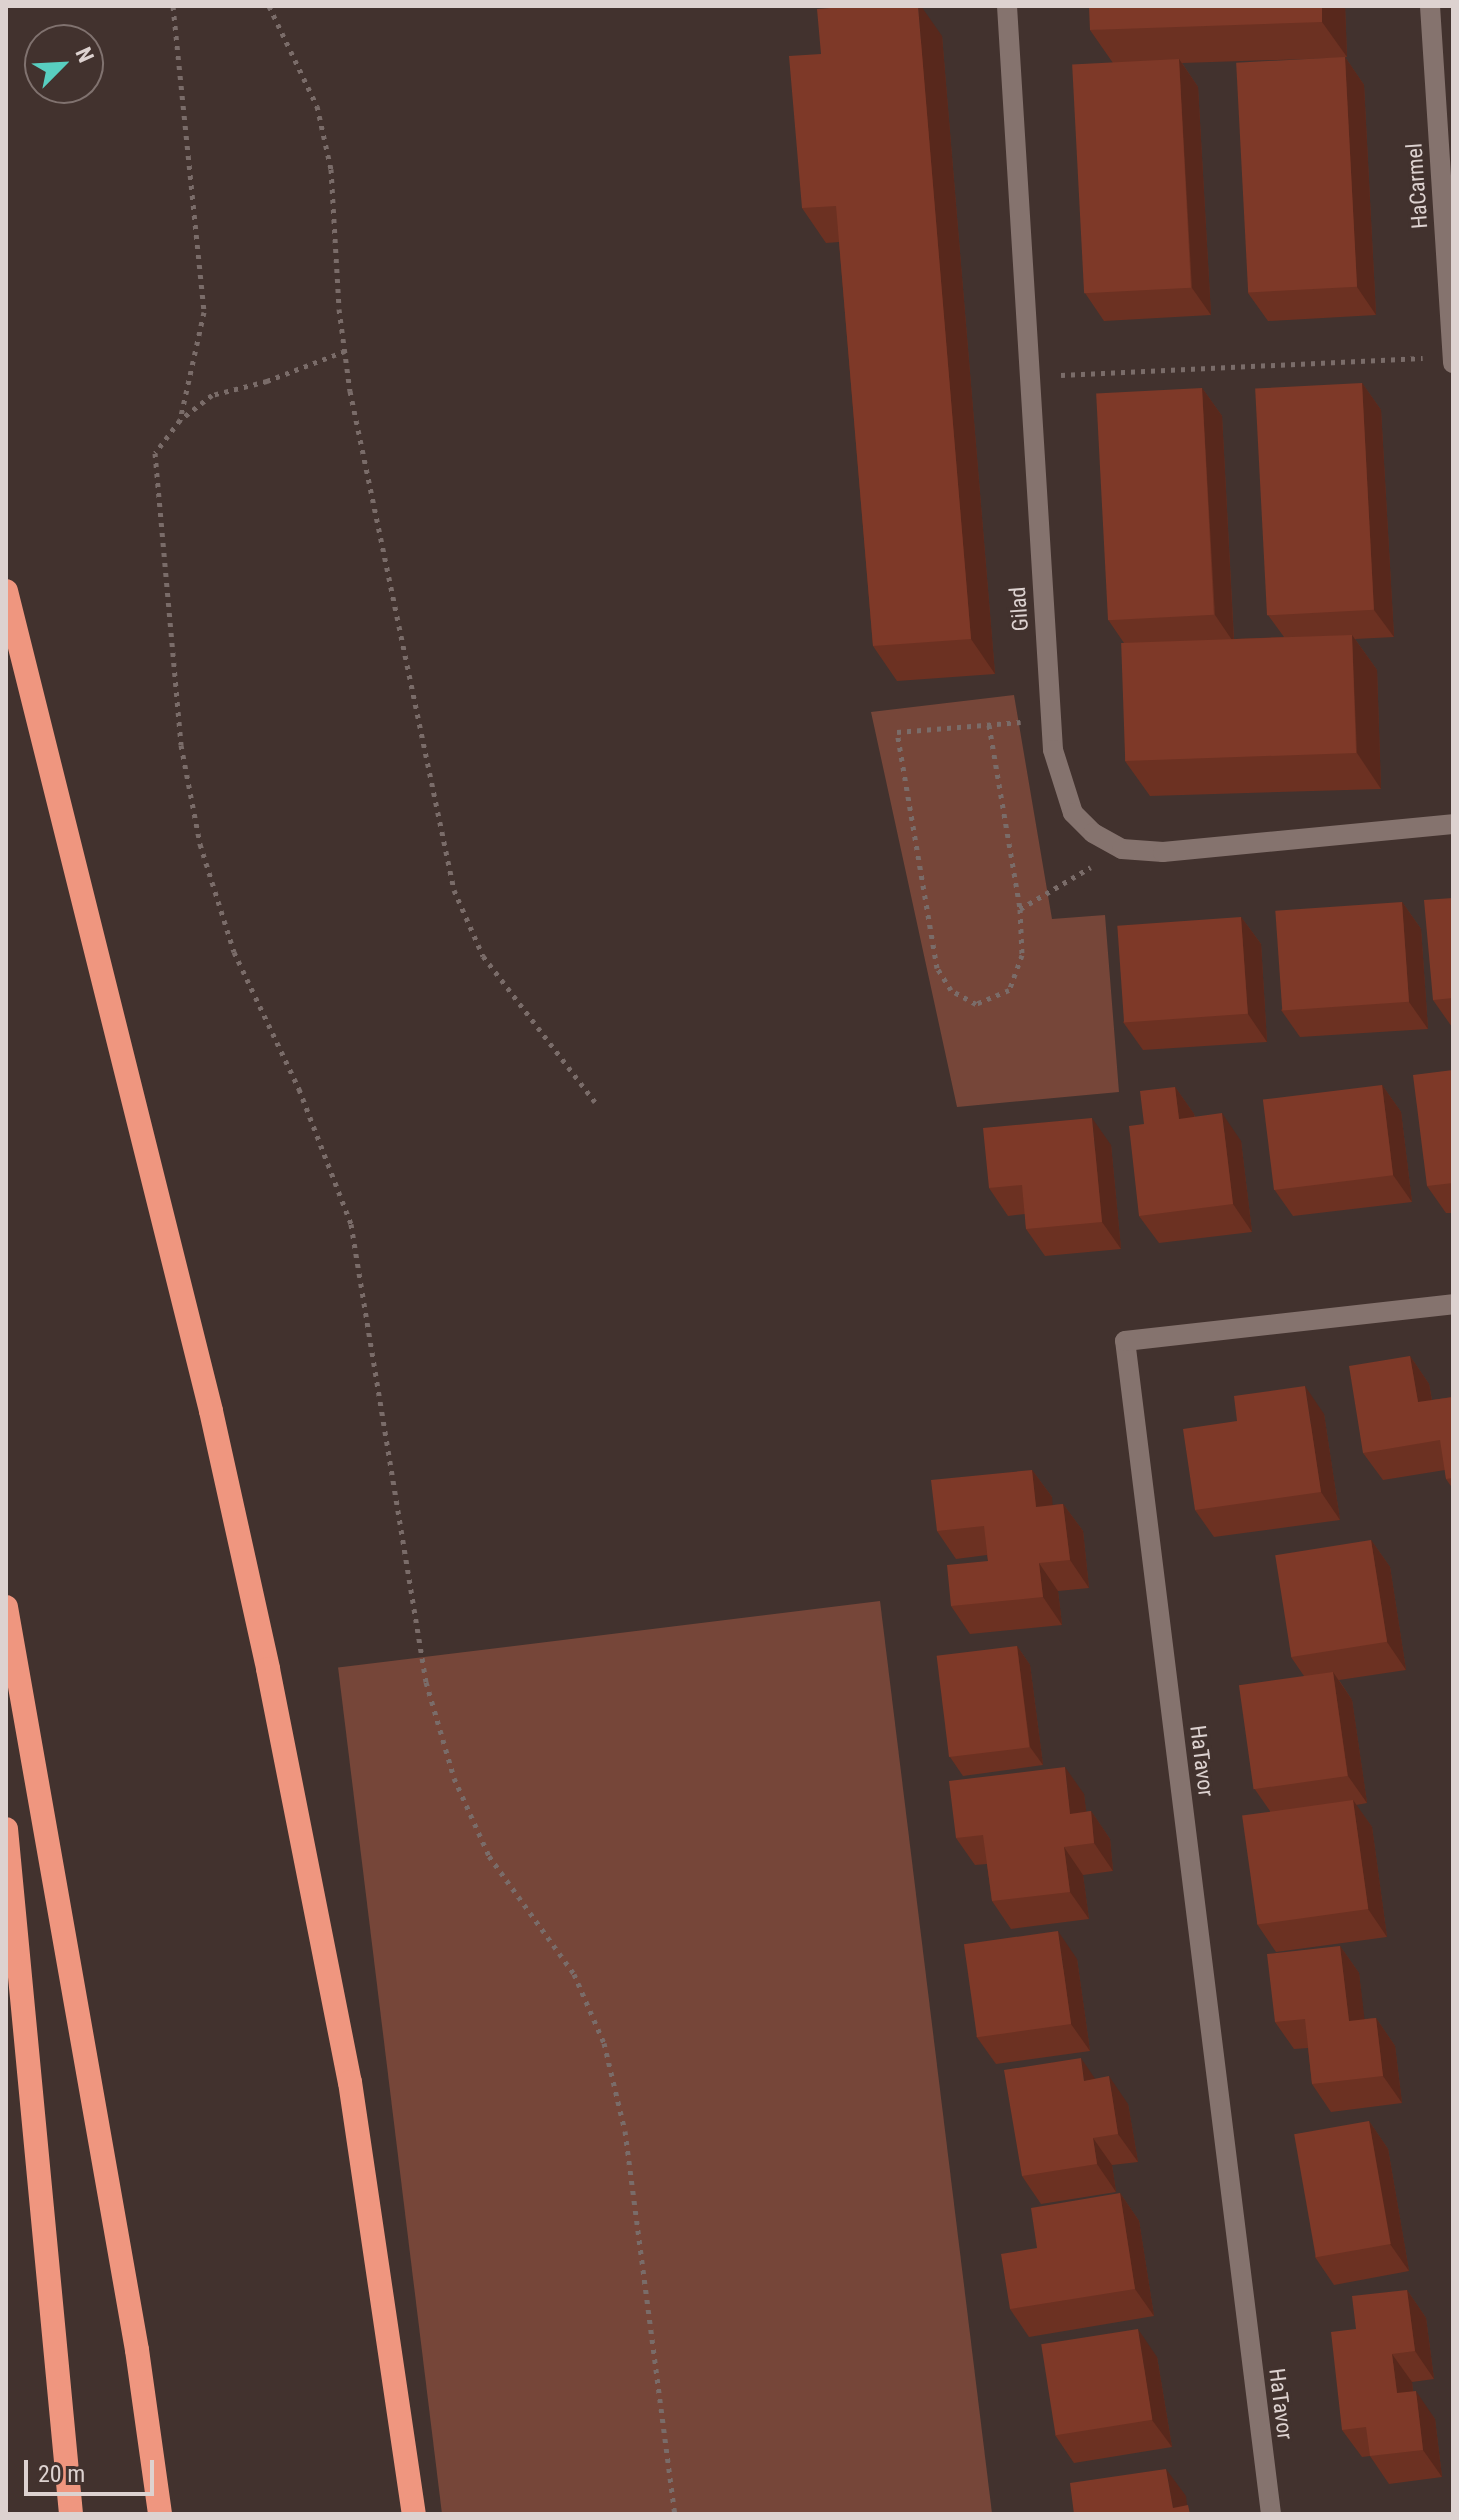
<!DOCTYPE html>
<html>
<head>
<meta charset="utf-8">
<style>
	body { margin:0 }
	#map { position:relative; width:1459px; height:2520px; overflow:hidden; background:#42322e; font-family:"Roboto Condensed",sans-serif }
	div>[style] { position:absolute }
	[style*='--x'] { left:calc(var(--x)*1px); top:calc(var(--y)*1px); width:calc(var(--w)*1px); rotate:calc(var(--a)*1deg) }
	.green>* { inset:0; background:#764639; transform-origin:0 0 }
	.path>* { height:5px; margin-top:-2.5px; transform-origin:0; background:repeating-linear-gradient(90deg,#7a6c69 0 4px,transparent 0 10px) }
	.minor>* { height:20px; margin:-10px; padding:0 10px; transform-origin:10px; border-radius:10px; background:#85736e }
	.motorway>* { height:24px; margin:-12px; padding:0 12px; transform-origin:12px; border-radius:12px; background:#ef967f }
	.wall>* { inset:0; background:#6c3122 }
	.shaded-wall>* { inset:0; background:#58281c }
	.building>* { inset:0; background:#7e3928; transform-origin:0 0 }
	span { translate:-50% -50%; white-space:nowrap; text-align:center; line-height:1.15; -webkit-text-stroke:6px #42322e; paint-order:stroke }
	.street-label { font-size:22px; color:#ddd2d0 }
	.frame { position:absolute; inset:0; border:8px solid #ddd2d0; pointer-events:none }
	.north { position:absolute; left:24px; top:24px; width:80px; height:80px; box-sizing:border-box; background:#42322e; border:2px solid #80726f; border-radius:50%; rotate:66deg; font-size:22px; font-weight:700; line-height:32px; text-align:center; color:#ddd2d0 }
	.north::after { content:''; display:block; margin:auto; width:28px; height:36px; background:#58cec0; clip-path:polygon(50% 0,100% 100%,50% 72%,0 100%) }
	.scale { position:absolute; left:24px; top:2460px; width:130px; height:36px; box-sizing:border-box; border:4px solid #ddd2d0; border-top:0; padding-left:10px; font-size:24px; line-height:28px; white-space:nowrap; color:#ddd2d0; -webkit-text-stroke:6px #42322e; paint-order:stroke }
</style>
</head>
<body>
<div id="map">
	<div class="green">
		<i style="clip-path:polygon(1014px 695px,1052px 919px,1105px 915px,1119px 1092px,957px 1107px,871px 712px)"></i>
		<i style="left:880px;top:1601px;width:921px;height:546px;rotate:83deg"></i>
	</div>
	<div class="path">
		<i style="--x:173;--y:6;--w:308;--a:84.2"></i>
		<i style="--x:204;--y:312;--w:111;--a:102.5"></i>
		<i style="--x:269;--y:6;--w:111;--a:64.4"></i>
		<i style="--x:317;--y:106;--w:65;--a:77.5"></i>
		<i style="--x:331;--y:169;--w:140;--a:86.7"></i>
		<i style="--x:339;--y:309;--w:83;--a:82.4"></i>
		<i style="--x:350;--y:391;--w:510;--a:78.23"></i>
		<i style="--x:454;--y:890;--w:72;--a:66.3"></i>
		<i style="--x:483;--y:956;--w:184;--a:52.5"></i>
		<i style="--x:345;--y:351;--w:84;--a:159"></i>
		<i style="--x:267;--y:381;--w:57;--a:165.7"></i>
		<i style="--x:212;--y:395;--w:41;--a:142"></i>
		<i style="--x:180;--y:420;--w:41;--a:127.1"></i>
		<i style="--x:155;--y:453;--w:293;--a:84.9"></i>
		<i style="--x:181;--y:745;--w:101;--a:79.1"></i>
		<i style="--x:200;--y:844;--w:113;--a:72.5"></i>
		<i style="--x:234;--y:952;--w:152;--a:64.6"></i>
		<i style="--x:299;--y:1089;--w:145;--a:68.9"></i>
		<i style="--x:351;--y:1224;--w:464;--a:80.7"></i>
		<i style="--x:426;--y:1682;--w:100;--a:73.7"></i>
		<i style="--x:454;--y:1778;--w:85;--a:65.8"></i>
		<i style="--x:489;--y:1856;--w:145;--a:54.2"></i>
		<i style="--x:574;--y:1974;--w:75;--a:66.5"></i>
		<i style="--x:604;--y:2043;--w:90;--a:76.6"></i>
		<i style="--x:625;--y:2131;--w:386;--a:82.6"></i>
		<i style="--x:1061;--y:375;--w:362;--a:-2.7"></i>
		<i style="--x:989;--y:725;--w:187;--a:80.4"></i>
		<i style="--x:1020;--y:909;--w:46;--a:87.5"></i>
		<i style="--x:1022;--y:955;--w:37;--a:110"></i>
		<i style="--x:1009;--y:990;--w:36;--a:157"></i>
		<i style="--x:976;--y:1004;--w:29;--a:-151"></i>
		<i style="--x:951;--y:990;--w:26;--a:-122"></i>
		<i style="--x:937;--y:968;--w:239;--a:-99.6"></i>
		<i style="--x:897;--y:732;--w:124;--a:-4.6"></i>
		<i style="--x:1020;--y:909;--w:82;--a:-30.6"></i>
	</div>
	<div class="minor">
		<i style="--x:1007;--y:6;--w:745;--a:86.46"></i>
		<i style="--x:1053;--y:750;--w:66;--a:72.4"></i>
		<i style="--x:1073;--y:813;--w:28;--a:45"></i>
		<i style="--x:1093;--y:833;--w:33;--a:29"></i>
		<i style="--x:1122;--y:849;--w:41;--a:4.2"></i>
		<i style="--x:1163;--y:852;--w:291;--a:-5.5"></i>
		<i style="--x:1430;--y:6;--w:358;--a:86.3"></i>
		<i style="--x:1271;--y:2514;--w:1182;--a:-97.09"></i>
		<i style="--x:1125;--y:1341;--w:330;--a:-6.4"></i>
	</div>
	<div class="motorway">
		<i style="--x:6;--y:591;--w:845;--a:75.96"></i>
		<i style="--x:211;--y:1411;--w:264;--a:77.5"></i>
		<i style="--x:268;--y:1669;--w:421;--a:78.8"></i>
		<i style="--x:350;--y:2082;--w:437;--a:81.6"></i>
		<i style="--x:6;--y:1607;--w:754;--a:80"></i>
		<i style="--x:137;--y:2350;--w:166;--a:82"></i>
		<i style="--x:6;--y:1829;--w:688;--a:84.58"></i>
	</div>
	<div class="wall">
		<i style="clip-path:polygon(1345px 6px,1347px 57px,1345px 57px,1364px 85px,1376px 315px,1268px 321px,1248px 293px,1337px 58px,1182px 63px,1198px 87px,1211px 315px,1104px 321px,1085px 293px,1113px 63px,1090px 30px)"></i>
		<i style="clip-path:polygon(942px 36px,995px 674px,897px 681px,873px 646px,839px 242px,826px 243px,802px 208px,821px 54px)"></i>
		<i style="clip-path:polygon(1362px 383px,1381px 410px,1394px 637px,1355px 639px,1377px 670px,1381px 789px,1150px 796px,1125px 761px,1124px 643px,1109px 621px,1202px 388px,1222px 416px,1234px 639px,1284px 637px,1268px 615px)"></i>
		<i style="clip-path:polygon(1453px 898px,1453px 1027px,1452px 1027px,1433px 1000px)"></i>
		<i style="clip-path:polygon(1402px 902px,1421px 929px,1428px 1029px,1300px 1037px,1281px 1010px)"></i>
		<i style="clip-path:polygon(1241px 917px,1261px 944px,1267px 1042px,1143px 1050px,1123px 1022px)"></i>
		<i style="clip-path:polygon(1453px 1070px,1453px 1213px,1446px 1213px,1427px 1186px)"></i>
		<i style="clip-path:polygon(1382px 1085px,1401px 1112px,1412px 1202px,1293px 1216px,1274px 1189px)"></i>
		<i style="clip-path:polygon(1175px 1087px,1194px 1114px,1195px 1117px,1241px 1141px,1252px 1232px,1159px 1243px,1139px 1216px,1144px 1124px)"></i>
		<i style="clip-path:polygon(1111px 1145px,1121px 1249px,1045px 1256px,1026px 1229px,1025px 1214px,1008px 1216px,989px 1188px)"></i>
		<i style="clip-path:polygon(1410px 1356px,1429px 1384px,1432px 1400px,1453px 1397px,1453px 1489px,1446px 1479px,1445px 1470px,1383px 1480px,1363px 1453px)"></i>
		<i style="clip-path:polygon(1324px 1414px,1340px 1520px,1214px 1537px,1195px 1510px)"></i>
		<i style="clip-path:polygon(1032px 1470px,1052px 1497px,1052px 1505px,1063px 1504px,1083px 1531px,1089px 1588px,1058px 1591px,1062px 1625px,970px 1634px,951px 1606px,988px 1561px,987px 1555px,956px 1559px,937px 1531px)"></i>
		<i style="clip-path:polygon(1371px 1540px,1390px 1567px,1406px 1670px,1339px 1680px,1352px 1700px,1367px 1803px,1356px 1805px,1372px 1827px,1387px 1937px,1276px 1952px,1257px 1924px,1270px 1811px,1254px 1788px,1304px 1676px,1291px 1657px)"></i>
		<i style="clip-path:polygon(1017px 1646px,1030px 1665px,1043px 1765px,963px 1776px,950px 1757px)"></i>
		<i style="clip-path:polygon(1084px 1794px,1086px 1812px,1091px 1811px,1110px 1839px,1113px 1871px,1083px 1875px,1089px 1919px,1011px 1929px,992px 1901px,987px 1864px,975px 1865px,956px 1838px)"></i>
		<i style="clip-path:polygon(1340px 1946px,1359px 1973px,1364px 2019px,1376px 2018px,1395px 2046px,1402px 2103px,1331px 2112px,1312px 2084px,1308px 2048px,1294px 2049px,1275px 2022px)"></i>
		<i style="clip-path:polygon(1077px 1959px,1090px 2051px,996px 2064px,976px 2036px)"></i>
		<i style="clip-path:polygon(1095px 2079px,1128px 2104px,1138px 2162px,1112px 2165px,1116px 2192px,1041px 2204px,1022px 2176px)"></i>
		<i style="clip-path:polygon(1369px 2121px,1388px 2149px,1409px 2271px,1334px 2285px,1315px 2257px)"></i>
		<i style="clip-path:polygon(1120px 2193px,1139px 2221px,1154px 2316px,1029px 2337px,1010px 2309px,1037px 2248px)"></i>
		<i style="clip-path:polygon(1407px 2290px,1426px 2318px,1434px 2379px,1412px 2382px,1413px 2391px,1435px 2419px,1442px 2477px,1389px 2484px,1370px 2456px,1362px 2457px,1342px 2430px,1356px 2329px)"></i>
		<i style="clip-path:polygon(1157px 2357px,1172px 2447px,1074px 2463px,1055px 2435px)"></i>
	</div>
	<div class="shaded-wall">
		<i style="clip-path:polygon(918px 6px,921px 6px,942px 36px,995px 674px,971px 639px)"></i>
		<i style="clip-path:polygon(1322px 6px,1345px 6px,1347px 57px,1322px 22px)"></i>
		<i style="clip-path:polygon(1345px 57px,1364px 85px,1376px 315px,1357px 287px)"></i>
		<i style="clip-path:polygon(1179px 59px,1198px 87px,1211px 315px,1192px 288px)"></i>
		<i style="clip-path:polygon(1362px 383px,1381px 410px,1394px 637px,1374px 610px)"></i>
		<i style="clip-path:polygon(1202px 388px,1222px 416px,1234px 643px,1215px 615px)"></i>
		<i style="clip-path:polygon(1352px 635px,1377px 670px,1381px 789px,1357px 753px)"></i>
		<i style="clip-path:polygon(1402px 902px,1421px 929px,1428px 1029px,1409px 1002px)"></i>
		<i style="clip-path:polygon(1241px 917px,1261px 944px,1267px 1042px,1248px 1014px)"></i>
		<i style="clip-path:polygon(1382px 1085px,1401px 1112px,1412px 1202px,1393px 1175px)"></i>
		<i style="clip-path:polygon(1175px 1087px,1194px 1114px,1198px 1146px,1179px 1119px)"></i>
		<i style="clip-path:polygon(1222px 1113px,1241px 1141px,1252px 1232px,1233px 1204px)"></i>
		<i style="clip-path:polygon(1092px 1118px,1111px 1145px,1121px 1249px,1102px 1222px)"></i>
		<i style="clip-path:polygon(1410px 1356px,1429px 1384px,1437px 1430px,1418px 1402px)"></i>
		<i style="clip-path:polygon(1305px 1386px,1324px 1414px,1340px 1520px,1321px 1492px)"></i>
		<i style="clip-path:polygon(1032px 1470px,1052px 1497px,1055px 1534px,1036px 1507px)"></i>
		<i style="clip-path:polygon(1063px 1504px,1083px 1531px,1089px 1588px,1070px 1560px)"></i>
		<i style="clip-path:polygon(1371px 1540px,1390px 1567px,1406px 1670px,1387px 1642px)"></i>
		<i style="clip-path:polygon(1039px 1563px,1058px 1591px,1062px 1625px,1043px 1597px)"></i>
		<i style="clip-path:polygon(1017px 1646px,1030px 1665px,1043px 1765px,1030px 1747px)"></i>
		<i style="clip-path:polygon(1333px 1672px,1352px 1700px,1367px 1803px,1348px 1776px)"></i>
		<i style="clip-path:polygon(1065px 1767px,1084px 1794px,1090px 1841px,1070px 1814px)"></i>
		<i style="clip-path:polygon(1353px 1800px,1372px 1827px,1387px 1937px,1368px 1909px)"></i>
		<i style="clip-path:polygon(1091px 1811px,1110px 1839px,1113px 1871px,1094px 1843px)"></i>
		<i style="clip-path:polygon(1064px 1847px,1083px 1875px,1089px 1919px,1070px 1892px)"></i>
		<i style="clip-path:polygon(1058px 1931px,1077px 1959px,1090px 2051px,1071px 2024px)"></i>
		<i style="clip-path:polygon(1340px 1946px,1359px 1973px,1368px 2048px,1349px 2021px)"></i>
		<i style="clip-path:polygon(1376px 2018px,1395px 2046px,1402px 2103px,1383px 2076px)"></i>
		<i style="clip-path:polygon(1081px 2058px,1100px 2086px,1084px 2081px)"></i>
		<i style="clip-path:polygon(1109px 2076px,1128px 2104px,1138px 2162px,1118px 2134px)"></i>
		<i style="clip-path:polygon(1369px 2121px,1388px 2149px,1409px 2271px,1390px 2244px)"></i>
		<i style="clip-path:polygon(1093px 2138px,1112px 2165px,1116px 2192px,1097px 2164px)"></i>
		<i style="clip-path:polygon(1120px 2193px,1139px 2221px,1154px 2316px,1135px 2289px)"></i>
		<i style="clip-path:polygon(1407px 2290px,1426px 2318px,1434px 2379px,1415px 2351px)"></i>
		<i style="clip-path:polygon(1138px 2329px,1157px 2357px,1172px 2447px,1152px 2420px)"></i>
		<i style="clip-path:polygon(1392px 2354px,1412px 2382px,1416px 2420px,1397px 2393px)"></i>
		<i style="clip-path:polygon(1416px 2391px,1435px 2419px,1442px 2477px,1423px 2450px)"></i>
		<i style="clip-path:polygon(1166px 2469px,1186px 2496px,1188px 2514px,1173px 2508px)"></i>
	</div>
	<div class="building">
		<i style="clip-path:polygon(857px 6px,918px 6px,971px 639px,873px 646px,836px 206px,802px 208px,789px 56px,821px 54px,817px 9px)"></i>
		<i style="clip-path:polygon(1089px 6px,1322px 6px,1322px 22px,1090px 30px)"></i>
		<i style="left:1345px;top:57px;width:230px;height:109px;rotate:87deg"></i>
		<i style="left:1179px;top:59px;width:229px;height:107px;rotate:87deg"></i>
		<i style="left:1362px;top:383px;width:227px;height:107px;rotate:87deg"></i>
		<i style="left:1202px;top:388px;width:227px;height:106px;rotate:87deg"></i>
		<i style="left:1352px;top:635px;width:118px;height:231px;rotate:88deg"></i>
		<i style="clip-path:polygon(1453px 898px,1453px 998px,1433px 1000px,1424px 900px)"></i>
		<i style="left:1402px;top:902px;width:100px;height:127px;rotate:86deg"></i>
		<i style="left:1241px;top:917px;width:97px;height:124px;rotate:86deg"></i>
		<i style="clip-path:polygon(1453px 1070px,1453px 1183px,1427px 1186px,1413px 1075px)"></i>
		<i style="left:1382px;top:1085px;width:91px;height:120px;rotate:83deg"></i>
		<i style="clip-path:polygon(1175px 1087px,1179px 1119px,1222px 1113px,1233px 1204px,1139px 1216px,1129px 1126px,1144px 1124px,1140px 1091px)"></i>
		<i style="clip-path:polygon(1092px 1118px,1102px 1222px,1026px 1229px,1022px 1185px,989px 1188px,983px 1128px)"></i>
		<i style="clip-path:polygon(1410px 1356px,1418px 1402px,1453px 1397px,1453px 1478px,1446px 1479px,1440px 1440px,1363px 1453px,1349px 1366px)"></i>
		<i style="clip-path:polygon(1305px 1386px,1321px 1492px,1195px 1510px,1183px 1429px,1237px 1421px,1234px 1396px)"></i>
		<i style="clip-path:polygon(1032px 1470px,1036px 1507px,1063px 1504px,1070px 1560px,1039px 1563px,1043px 1597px,951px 1606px,947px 1565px,988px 1561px,984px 1526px,937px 1531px,931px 1480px)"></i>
		<i style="left:1371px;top:1540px;width:103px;height:97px;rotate:81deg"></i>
		<i style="left:1017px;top:1646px;width:102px;height:81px;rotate:83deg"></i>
		<i style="left:1333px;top:1672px;width:105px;height:95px;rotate:82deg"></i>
		<i style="clip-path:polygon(1065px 1767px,1070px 1814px,1091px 1811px,1094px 1843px,1064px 1847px,1070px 1892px,992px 1901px,983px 1835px,956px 1838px,949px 1781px)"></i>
		<i style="left:1353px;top:1800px;width:110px;height:112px;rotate:82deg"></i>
		<i style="left:1058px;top:1931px;width:94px;height:95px;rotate:82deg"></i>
		<i style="clip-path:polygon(1340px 1946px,1349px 2021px,1376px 2018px,1383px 2076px,1312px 2084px,1305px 2019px,1275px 2022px,1267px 1954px)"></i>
		<i style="clip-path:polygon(1081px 2058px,1084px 2081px,1109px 2076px,1118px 2134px,1093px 2138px,1097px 2164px,1022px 2176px,1004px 2070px)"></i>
		<i style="left:1369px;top:2121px;width:125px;height:76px;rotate:80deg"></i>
		<i style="clip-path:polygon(1120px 2193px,1135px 2289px,1010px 2309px,1001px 2254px,1037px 2248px,1031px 2208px)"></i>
		<i style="clip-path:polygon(1407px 2290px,1415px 2351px,1392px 2354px,1397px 2393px,1416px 2391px,1423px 2450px,1370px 2456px,1366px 2427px,1342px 2430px,1331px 2332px,1356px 2329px,1352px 2296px)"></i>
		<i style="left:1138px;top:2329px;width:92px;height:98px;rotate:81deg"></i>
		<i style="clip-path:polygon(1451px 2351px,1453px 2351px,1453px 2374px)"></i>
		<i style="clip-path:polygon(1166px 2469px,1173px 2508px,1188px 2505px,1190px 2514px,1074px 2514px,1070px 2483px)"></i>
	</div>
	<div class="street-label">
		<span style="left:1417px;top:186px;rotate:-94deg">HaCarmel</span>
		<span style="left:1019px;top:609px;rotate:-94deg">Gilad</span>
		<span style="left:1202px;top:1761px;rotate:83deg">HaTavor</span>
		<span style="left:1281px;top:2404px;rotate:83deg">HaTavor</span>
	</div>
	<div class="frame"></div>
	<div class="north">N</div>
	<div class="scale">20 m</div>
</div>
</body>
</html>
